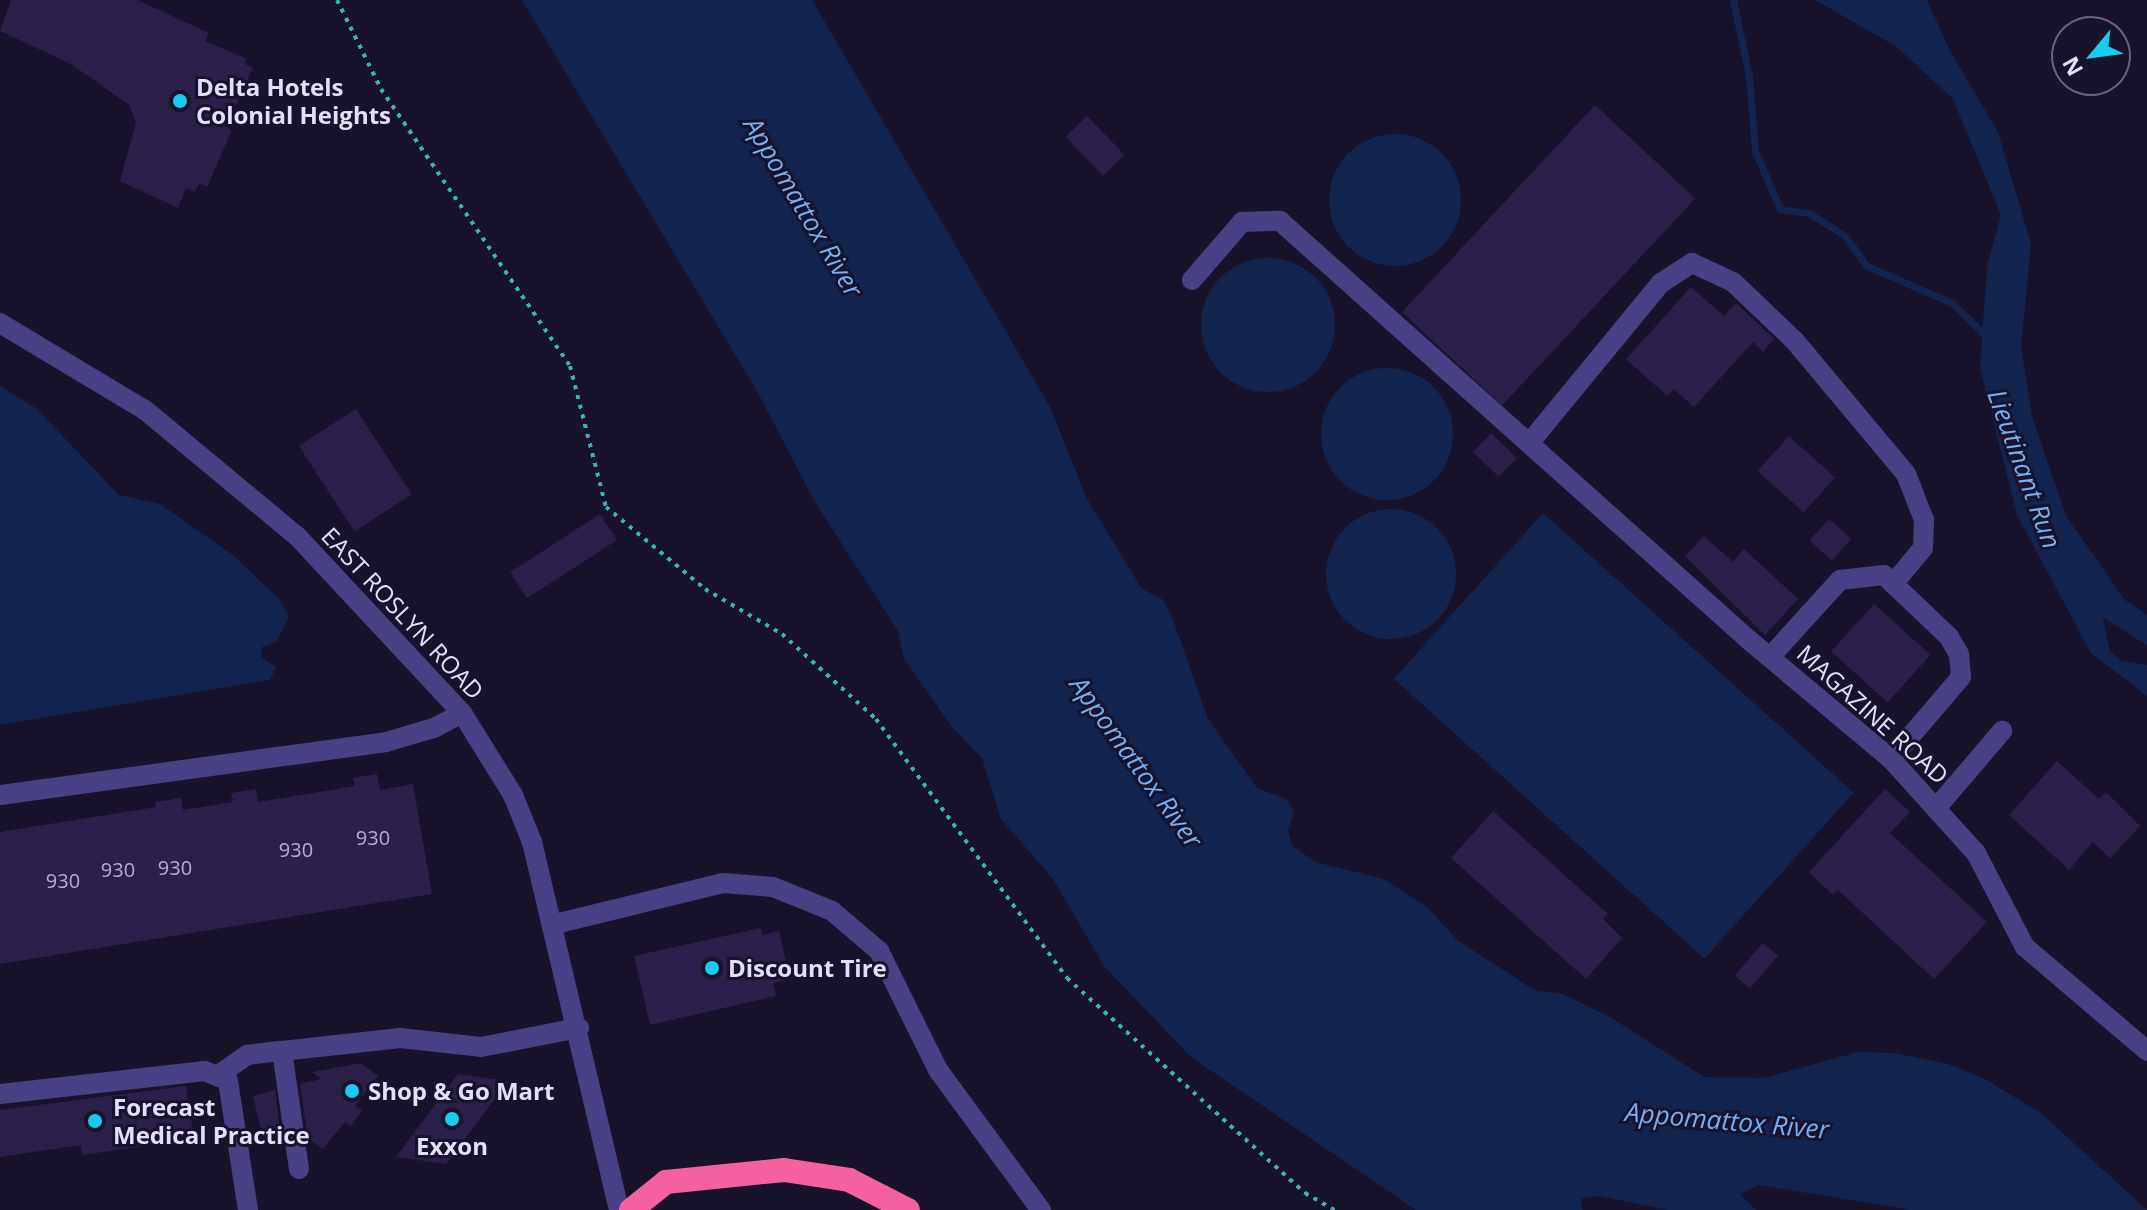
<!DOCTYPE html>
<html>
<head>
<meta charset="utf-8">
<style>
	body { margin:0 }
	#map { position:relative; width:2147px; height:1210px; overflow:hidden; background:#18132a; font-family:"Open Sans",sans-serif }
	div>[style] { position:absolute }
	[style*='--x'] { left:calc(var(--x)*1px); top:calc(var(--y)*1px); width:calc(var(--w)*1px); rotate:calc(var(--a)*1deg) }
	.water>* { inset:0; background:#13254e; transform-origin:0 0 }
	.round { border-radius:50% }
	.stream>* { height:7px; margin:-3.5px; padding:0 3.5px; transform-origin:3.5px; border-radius:3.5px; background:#13254e }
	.building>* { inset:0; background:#2b204a; transform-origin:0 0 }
	.path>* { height:4px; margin-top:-2px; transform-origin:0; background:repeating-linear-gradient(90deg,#39b4b6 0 4px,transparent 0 10px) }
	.minor>* { height:20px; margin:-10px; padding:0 10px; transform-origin:10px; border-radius:10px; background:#484186 }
	.highway>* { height:24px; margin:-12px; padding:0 12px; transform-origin:12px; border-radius:12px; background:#f5619e }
	.dots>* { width:22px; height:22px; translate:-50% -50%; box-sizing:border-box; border:4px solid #18132a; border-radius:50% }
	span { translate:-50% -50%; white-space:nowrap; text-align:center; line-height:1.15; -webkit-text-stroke:6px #18132a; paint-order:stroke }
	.number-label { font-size:20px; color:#b6aed0 }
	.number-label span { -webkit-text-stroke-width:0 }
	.poi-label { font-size:24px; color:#e4defd; font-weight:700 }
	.left { translate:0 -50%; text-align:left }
	.street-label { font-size:24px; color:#e4defd }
	.water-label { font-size:26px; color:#73b0f6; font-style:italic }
	.north { position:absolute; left:2051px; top:16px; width:80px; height:80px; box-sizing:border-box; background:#18132a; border:2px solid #6a647e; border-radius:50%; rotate:241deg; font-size:22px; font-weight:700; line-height:32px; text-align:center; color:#e4defd }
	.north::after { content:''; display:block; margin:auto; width:28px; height:36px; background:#17cbf0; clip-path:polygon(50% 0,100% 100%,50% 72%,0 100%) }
</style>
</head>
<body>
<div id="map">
	<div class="water">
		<i style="clip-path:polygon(522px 0,812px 0,1050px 407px,1087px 499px,1142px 589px,1162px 599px,1171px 614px,1208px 719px,1257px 788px,1286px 799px,1294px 812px,1288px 830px,1292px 845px,1315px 862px,1384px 879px,1428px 908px,1457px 940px,1534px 990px,1563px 994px,1610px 1017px,1704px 1077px,1764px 1078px,1858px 1052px,1895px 1053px,1948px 1064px,1985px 1079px,2042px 1114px,2147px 1210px,1912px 1210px,1758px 1185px,1740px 1194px,1756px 1210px,1668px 1210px,1599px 1196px,1581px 1199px,1583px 1210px,1416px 1210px,1191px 1057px,1104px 966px,1053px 879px,1001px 819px,982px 758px,952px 727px,904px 659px,898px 631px,815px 502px,757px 391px)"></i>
		<i style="clip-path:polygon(1815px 0,1927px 0,1950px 51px,1998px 132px,2031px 244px,2021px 347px,2032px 416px,2066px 516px,2125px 600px,2147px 615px,2147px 642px,2101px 610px,2110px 651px,2121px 661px,2147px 665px,2147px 696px,2091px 653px,2017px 515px,1980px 368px,1987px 266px,2001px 215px,1953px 99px,1897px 47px)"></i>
		<i class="round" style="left:1329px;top:134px;width:132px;height:132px"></i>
		<i class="round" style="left:1201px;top:258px;width:134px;height:134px"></i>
		<i class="round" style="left:1321px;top:368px;width:132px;height:132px"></i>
		<i style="clip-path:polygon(0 386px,37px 409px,119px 495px,160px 504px,234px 556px,280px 600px,289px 617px,276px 642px,262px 647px,261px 657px,276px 667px,270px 680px,0 725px)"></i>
		<i class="round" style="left:1326px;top:509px;width:130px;height:130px"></i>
		<i style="left:1543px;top:513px;width:418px;height:223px;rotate:42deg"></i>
	</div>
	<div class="stream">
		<i style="--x:1733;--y:0;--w:78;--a:78.1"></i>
		<i style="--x:1749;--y:76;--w:75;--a:85.4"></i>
		<i style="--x:1755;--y:151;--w:63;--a:66.7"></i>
		<i style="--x:1780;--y:209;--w:29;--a:8"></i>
		<i style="--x:1809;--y:213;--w:43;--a:32.6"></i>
		<i style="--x:1845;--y:236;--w:37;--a:54"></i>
		<i style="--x:1867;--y:266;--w:93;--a:23.5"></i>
		<i style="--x:1952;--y:303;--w:45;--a:44.1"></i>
		<i style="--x:2095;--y:608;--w:62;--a:32.4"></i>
	</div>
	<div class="building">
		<i style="clip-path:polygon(11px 0,137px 0,209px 33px,205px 41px,247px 59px,245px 64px,253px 68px,226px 127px,232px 130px,207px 187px,199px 183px,195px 192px,186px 188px,178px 208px,120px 181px,136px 122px,129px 105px,71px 64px,0 31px)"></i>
		<i style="left:1595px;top:105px;width:137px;height:283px;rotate:43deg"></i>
		<i style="left:1087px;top:116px;width:54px;height:30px;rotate:46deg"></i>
		<i style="clip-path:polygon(1691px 287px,1724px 316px,1736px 303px,1774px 339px,1763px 352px,1753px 342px,1694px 407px,1674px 389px,1667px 396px,1626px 359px)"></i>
		<i style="left:356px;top:409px;width:102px;height:68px;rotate:57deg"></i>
		<i style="left:1491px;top:433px;width:36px;height:26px;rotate:44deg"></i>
		<i style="left:1789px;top:436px;width:62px;height:47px;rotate:42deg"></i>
		<i style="left:600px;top:514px;width:31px;height:107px;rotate:57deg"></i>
		<i style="left:1829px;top:519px;width:30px;height:29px;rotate:42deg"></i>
		<i style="clip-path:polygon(1704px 536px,1733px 562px,1744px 549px,1798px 599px,1765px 635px,1685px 556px)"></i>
		<i style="left:1874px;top:604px;width:76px;height:64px;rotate:42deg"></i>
		<i style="clip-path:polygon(2057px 761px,2099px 799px,2106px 792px,2140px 826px,2110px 858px,2093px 842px,2069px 870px,2009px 815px)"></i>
		<i style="clip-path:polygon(377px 774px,380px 790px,413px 784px,432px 894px,0 964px,0 832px,156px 807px,155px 802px,181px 798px,183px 810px,233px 802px,231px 793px,256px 789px,258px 802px,355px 786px,353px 778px)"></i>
		<i style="clip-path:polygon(1885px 789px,1910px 812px,1890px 833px,1987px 922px,1934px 979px,1838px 890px,1833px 895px,1809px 872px)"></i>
		<i style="clip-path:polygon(1493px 811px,1608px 914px,1603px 919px,1622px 938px,1586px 979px,1451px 858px)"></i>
		<i style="clip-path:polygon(761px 928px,763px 935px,779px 931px,790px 979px,773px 983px,776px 996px,650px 1025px,634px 956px)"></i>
		<i style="left:1763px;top:943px;width:20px;height:43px;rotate:41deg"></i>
		<i style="clip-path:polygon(361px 1063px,378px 1076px,355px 1106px,362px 1111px,351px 1126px,345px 1122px,323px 1149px,308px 1139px,300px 1084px,321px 1079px,312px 1072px)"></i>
		<i style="clip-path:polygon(458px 1074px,508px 1081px,446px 1164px,396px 1157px)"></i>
		<i style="clip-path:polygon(186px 1086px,194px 1139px,82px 1155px,81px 1145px,0 1157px,0 1110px)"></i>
		<i style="clip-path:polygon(275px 1090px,280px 1130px,262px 1134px,253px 1096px)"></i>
	</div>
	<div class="path">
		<i style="--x:337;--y:0;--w:99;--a:63.7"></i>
		<i style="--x:381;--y:89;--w:335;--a:55.7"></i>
		<i style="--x:570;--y:366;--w:146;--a:75.7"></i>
		<i style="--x:606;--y:507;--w:129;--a:39.6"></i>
		<i style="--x:705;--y:589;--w:89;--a:30.3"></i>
		<i style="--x:782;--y:634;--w:127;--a:42.1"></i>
		<i style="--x:876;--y:719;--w:322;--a:53.6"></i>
		<i style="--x:1067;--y:978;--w:321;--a:42.1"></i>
		<i style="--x:1305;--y:1193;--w:34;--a:30"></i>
	</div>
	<div class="minor">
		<i style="--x:1192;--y:280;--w:77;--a:-49.2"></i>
		<i style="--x:1242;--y:222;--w:38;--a:-2"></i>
		<i style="--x:1280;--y:221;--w:629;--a:41.78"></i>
		<i style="--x:1749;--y:640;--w:185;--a:40"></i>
		<i style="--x:1891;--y:759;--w:127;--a:47.9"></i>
		<i style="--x:1976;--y:853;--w:106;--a:62.5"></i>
		<i style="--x:2025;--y:947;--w:160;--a:40.4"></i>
		<i style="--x:0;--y:323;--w:169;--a:31"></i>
		<i style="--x:145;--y:410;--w:197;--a:39.7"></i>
		<i style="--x:297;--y:536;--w:242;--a:47"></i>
		<i style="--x:462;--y:713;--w:97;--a:58.1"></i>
		<i style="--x:513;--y:795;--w:51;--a:68"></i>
		<i style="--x:532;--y:842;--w:378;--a:76.7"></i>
		<i style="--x:1531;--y:441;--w:205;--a:-50.6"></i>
		<i style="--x:1661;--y:283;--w:37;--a:-33"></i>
		<i style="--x:1692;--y:263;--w:45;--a:24.9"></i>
		<i style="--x:1733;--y:282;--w:84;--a:43.6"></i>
		<i style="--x:1794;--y:340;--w:175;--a:50.1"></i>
		<i style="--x:1906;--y:474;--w:49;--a:68.6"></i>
		<i style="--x:1924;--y:520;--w:28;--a:92"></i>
		<i style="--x:1923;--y:548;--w:47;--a:129.8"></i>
		<i style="--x:1770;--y:657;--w:104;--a:-47.7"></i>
		<i style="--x:1840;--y:580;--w:44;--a:-6.5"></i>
		<i style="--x:1884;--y:575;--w:90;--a:43.6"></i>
		<i style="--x:1949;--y:637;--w:20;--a:60"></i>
		<i style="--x:1959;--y:654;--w:23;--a:85"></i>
		<i style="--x:1961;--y:677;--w:108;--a:130.5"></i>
		<i style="--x:0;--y:795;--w:390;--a:-7.8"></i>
		<i style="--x:386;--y:742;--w:50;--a:-16.3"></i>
		<i style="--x:434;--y:728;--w:32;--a:-28"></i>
		<i style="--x:1938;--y:806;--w:99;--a:-49.5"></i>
		<i style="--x:555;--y:924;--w:173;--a:-13.7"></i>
		<i style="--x:723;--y:883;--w:50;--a:4.6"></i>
		<i style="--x:773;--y:887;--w:64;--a:22.1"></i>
		<i style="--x:832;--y:911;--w:62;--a:40.4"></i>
		<i style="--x:879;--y:951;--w:133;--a:63.6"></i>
		<i style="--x:938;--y:1070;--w:174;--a:53.7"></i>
		<i style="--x:217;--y:1076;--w:37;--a:-35"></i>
		<i style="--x:247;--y:1055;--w:35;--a:-7"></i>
		<i style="--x:0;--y:1094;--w:206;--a:-6.4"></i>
		<i style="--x:205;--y:1071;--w:25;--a:23"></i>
		<i style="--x:228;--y:1081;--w:131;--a:81.2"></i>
		<i style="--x:299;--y:1169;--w:119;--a:-98.2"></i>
		<i style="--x:282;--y:1051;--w:119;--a:-6.3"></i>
		<i style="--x:400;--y:1038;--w:81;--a:6.3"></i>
		<i style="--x:481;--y:1047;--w:100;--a:-11"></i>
	</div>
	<div class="highway">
		<i style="--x:631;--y:1210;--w:45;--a:-38.7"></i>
		<i style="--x:666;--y:1182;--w:119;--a:-5.8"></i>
		<i style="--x:784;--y:1170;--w:66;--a:8.7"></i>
		<i style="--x:849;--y:1180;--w:66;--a:27"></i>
	</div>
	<div class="dots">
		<i style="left:180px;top:101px;background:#17cbf0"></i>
		<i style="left:712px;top:968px;background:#17cbf0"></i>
		<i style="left:352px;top:1091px;background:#17cbf0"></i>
		<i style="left:452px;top:1119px;background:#17cbf0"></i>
		<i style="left:95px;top:1121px;background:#17cbf0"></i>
	</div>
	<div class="number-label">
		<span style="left:373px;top:837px">930</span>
		<span style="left:296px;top:849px">930</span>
		<span style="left:175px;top:867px">930</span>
		<span style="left:118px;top:869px">930</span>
		<span style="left:63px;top:880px">930</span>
	</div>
	<div class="poi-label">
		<span class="left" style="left:196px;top:101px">Delta Hotels<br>Colonial Heights</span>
		<span class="left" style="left:728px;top:968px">Discount Tire</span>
		<span class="left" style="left:368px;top:1091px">Shop &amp; Go Mart</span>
		<span class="left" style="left:113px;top:1121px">Forecast<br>Medical Practice</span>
		<span style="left:452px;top:1146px">Exxon</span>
	</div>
	<div class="street-label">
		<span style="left:403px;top:613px;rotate:47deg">EAST ROSLYN ROAD</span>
		<span style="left:1873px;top:714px;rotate:42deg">MAGAZINE ROAD</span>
	</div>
	<div class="water-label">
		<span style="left:803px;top:207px;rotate:59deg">Appomattox River</span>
		<span style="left:2024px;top:469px;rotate:70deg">Lieutinant Run</span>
		<span style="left:1136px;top:762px;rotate:54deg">Appomattox River</span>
		<span style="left:1727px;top:1121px;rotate:5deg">Appomattox River</span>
	</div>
	<div class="north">N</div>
</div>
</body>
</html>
